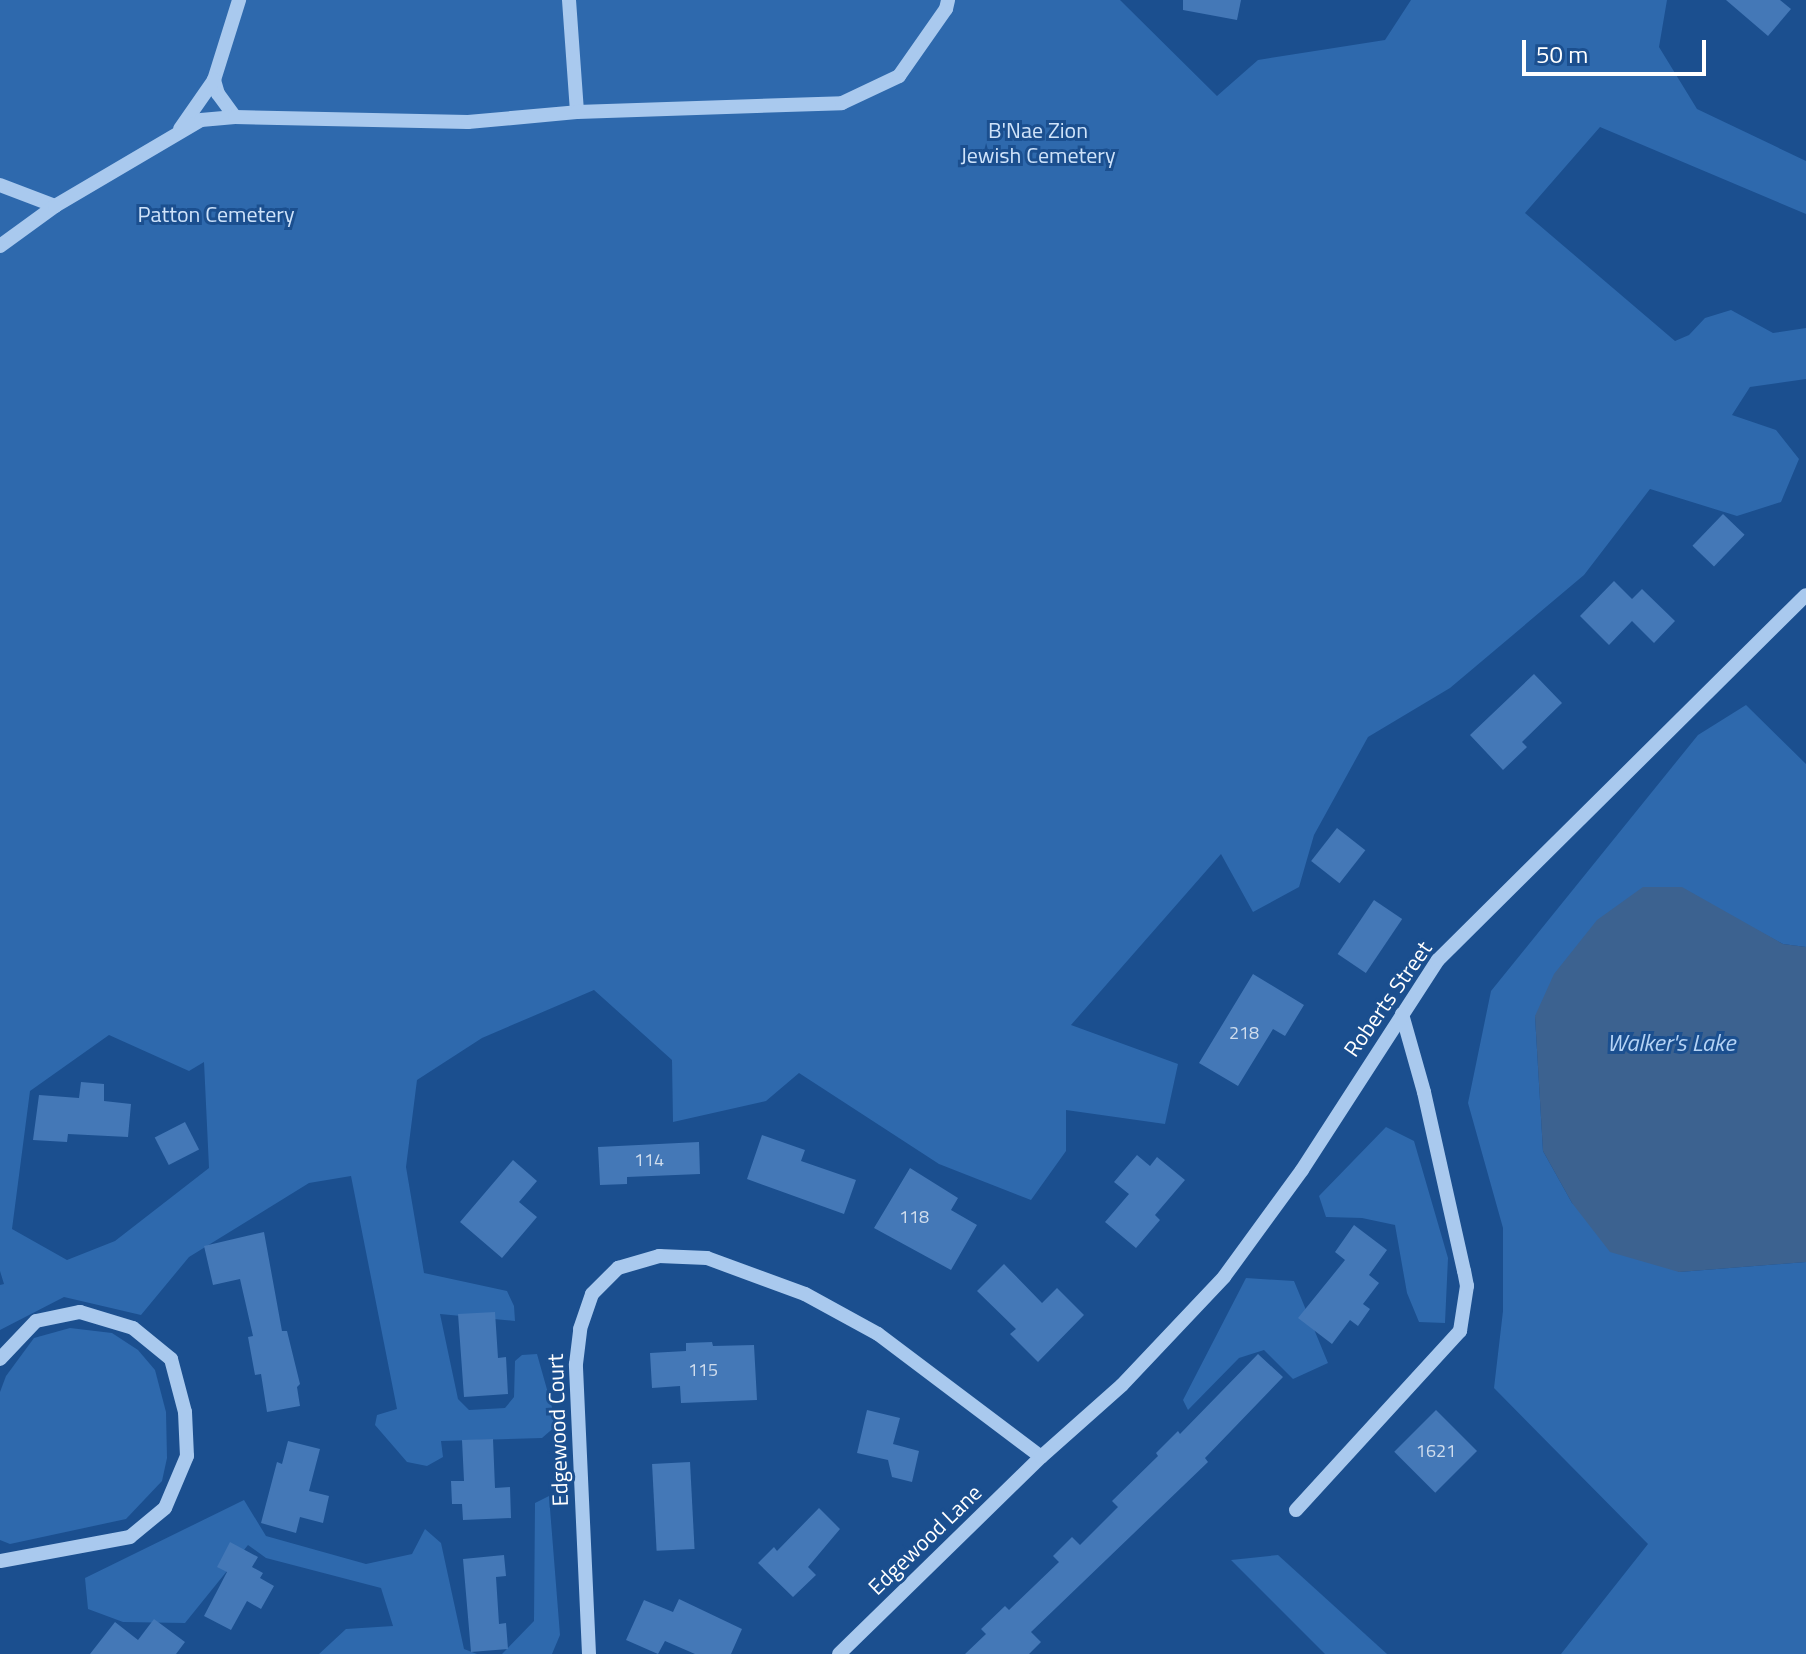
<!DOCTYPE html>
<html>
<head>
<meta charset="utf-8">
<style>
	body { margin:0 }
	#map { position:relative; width:1806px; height:1654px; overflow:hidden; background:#1b4f8f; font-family:"Titillium Web",sans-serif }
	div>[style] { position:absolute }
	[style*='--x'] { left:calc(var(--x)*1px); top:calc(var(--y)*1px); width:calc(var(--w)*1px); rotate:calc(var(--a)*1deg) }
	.green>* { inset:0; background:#2e69ad }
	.water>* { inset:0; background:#3c6290 }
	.building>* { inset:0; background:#4478b7; transform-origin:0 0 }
	.minor>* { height:14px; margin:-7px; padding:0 7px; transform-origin:7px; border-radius:7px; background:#a9c9ee }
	span { translate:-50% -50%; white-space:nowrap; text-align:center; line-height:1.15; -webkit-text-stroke:6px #1b4f8f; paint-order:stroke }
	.number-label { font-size:18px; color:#d0dded }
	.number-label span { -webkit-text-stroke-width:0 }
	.park-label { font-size:22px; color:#cfe3fa }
	.street-label { font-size:22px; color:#fff }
	.water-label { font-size:24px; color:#b5d3f5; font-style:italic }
	.scale { position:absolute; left:1522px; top:40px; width:184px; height:36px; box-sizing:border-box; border:4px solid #fff; border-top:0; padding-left:10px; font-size:24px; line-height:28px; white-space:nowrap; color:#fff; -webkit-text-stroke:6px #1b4f8f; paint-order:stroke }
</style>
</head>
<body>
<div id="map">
	<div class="green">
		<i style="clip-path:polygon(evenodd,0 0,1120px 0,1217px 96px,1258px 60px,1385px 40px,1411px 0,1667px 0,1659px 47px,1697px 109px,1806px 161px,1806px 214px,1600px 127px,1525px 213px,1675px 341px,1689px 335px,1705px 318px,1731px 310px,1773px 333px,1806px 328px,1806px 379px,1750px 387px,1732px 415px,1776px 430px,1799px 459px,1781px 502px,1737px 516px,1650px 489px,1584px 575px,1450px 688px,1368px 737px,1314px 835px,1299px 887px,1253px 912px,1221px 854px,1071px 1025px,1178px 1064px,1165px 1124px,1066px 1110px,1066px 1151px,1031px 1200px,939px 1164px,799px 1073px,766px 1101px,673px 1122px,672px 1060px,594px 990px,482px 1038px,417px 1080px,406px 1167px,424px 1273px,507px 1291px,514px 1306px,515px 1321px,440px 1314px,458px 1399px,469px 1410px,505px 1408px,514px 1397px,515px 1361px,522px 1355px,537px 1354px,557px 1425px,542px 1438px,441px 1441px,443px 1457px,427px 1466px,407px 1462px,375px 1425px,377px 1415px,397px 1409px,351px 1176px,309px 1183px,189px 1257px,141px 1315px,64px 1297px,0 1330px,0 1285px,4px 1284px,0 1271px,0 0,109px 1035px,189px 1071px,204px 1062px,209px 1168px,115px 1241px,67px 1260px,12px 1229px,30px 1091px,109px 1035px)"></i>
		<i style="clip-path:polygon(1746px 705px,1806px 764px,1806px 947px,1783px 944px,1740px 921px,1535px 1016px,1543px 1151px,1572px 1203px,1679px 1272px,1806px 1262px,1806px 1654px,1561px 1654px,1648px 1544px,1494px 1388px,1503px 1311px,1503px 1228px,1468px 1103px,1491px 991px,1698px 735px)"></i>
		<i style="clip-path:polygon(1386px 1127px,1414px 1141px,1448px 1258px,1445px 1323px,1419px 1322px,1407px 1293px,1395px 1225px,1362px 1218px,1326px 1217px,1319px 1196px)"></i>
		<i style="clip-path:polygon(1246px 1278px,1294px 1281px,1328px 1363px,1293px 1379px,1264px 1350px,1239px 1358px,1188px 1410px,1183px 1400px)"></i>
		<i style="clip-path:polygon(70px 1328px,112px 1333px,138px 1350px,155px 1370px,166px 1412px,167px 1458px,162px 1481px,126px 1519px,10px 1544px,0 1540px,0 1392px,6px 1376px,34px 1338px)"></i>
		<i style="clip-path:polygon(549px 1496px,560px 1635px,552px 1654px,502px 1654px,534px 1621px,535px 1503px)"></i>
		<i style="clip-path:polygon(244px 1500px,266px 1536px,366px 1564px,412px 1554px,425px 1529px,441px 1543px,464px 1649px,477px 1654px,319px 1654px,346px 1629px,393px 1626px,381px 1588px,266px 1558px,248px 1545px,185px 1623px,123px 1622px,88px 1609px,85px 1578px)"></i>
		<i style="clip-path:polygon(1278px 1555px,1387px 1654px,1325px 1654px,1231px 1560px)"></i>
	</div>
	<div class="water">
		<i style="clip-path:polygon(1643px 887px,1682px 887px,1783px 944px,1806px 947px,1806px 1262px,1679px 1272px,1610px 1252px,1572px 1203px,1543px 1151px,1535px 1016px,1554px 974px,1597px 920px)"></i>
	</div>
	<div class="building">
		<i style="clip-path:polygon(1183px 0,1241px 0,1237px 20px,1183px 10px)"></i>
		<i style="clip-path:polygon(1726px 0,1780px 0,1791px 9px,1768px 36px)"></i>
		<i style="left:1723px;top:514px;width:30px;height:44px;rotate:44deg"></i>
		<i style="clip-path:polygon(1614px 581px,1632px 599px,1642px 589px,1675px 621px,1654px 643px,1632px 621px,1609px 645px,1580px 616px)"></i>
		<i style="clip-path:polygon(1534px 674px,1562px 703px,1522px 742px,1527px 747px,1503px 770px,1470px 735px)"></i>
		<i style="left:1337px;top:828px;width:36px;height:42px;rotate:38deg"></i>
		<i style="left:1374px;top:900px;width:34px;height:65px;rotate:34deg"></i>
		<i style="clip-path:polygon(1253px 974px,1304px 1005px,1285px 1036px,1273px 1029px,1238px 1086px,1199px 1063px)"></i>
		<i style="clip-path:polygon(81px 1082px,104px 1084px,104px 1101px,131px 1104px,128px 1137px,68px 1134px,67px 1142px,33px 1140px,39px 1095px,79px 1098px)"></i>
		<i style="left:185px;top:1122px;width:31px;height:34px;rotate:63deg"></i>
		<i style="clip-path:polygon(762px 1135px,805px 1150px,801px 1161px,856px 1180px,844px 1214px,747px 1179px)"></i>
		<i style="clip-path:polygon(699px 1142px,700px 1174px,627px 1177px,627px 1184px,600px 1185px,598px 1147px)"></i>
		<i style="clip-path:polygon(1137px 1155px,1150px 1166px,1157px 1157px,1185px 1180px,1155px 1215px,1160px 1220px,1136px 1248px,1105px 1222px,1129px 1194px,1114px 1182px)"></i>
		<i style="clip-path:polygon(513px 1160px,537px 1181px,519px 1202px,537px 1217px,502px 1258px,460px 1222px)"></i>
		<i style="clip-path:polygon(910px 1168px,958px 1198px,951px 1210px,977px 1225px,951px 1270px,874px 1228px)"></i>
		<i style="clip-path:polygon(1354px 1225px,1387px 1250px,1369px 1275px,1379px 1283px,1363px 1304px,1370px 1309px,1358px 1326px,1350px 1320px,1332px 1344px,1298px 1318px,1345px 1260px,1335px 1252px)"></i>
		<i style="clip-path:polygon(264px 1232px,282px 1331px,287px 1331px,300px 1384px,297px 1387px,300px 1406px,267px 1412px,261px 1374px,255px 1375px,248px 1337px,253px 1336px,240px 1279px,213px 1285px,204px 1246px)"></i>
		<i style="clip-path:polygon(1004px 1264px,1042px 1303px,1057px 1288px,1084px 1315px,1038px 1362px,1010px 1334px,1016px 1329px,977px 1291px)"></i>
		<i style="clip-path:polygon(495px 1312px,498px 1358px,506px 1357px,508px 1394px,464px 1397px,458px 1314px)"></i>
		<i style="clip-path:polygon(712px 1342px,713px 1346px,754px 1345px,757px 1400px,681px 1403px,680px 1386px,652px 1388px,650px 1353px,686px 1351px,686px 1343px)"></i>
		<i style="clip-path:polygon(1258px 1354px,1283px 1377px,1205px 1458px,1208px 1462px,1031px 1632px,1041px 1642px,1029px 1654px,965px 1654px,986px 1634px,981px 1629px,1005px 1606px,1009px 1610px,1059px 1562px,1053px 1556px,1072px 1537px,1080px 1545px,1118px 1507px,1112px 1501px,1158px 1456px,1156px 1453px,1178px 1431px,1180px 1434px)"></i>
		<i style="clip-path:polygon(867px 1410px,900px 1418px,893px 1444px,919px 1451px,912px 1482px,892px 1477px,888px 1460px,857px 1453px)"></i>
		<i style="left:1436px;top:1410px;width:58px;height:59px;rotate:45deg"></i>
		<i style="clip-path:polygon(493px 1439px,495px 1488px,510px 1487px,511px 1518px,463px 1520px,462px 1504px,452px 1504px,451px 1481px,464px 1481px,462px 1440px)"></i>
		<i style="clip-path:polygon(288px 1441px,320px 1449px,309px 1491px,329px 1496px,323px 1523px,300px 1517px,296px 1533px,261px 1523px,277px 1462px,282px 1464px)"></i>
		<i style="left:690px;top:1462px;width:87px;height:38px;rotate:87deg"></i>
		<i style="clip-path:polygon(819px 1508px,840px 1529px,808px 1567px,816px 1575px,793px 1597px,758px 1563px,774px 1547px,777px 1551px)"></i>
		<i style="clip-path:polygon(230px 1542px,258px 1557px,252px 1567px,263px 1573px,260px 1578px,274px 1586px,261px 1609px,247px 1601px,231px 1630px,204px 1616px,227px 1572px,217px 1567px)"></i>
		<i style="clip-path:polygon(504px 1555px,506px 1576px,496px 1577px,499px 1624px,506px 1623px,508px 1649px,471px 1652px,463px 1559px)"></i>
		<i style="clip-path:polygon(679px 1599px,742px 1629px,731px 1654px,695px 1654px,665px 1641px,658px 1654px,626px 1640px,644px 1600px,673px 1612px)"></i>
		<i style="clip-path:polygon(154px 1619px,185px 1642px,176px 1654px,90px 1654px,115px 1622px,138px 1640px)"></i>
	</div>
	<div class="minor">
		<i style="--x:569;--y:0;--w:112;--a:85.9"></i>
		<i style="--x:235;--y:117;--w:29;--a:-126"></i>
		<i style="--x:218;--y:94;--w:15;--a:-106"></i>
		<i style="--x:214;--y:80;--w:84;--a:-72.6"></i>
		<i style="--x:180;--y:129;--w:60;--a:-55.2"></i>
		<i style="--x:0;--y:185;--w:59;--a:20.9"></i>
		<i style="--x:0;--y:246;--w:68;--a:-36"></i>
		<i style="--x:55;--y:206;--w:169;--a:-30.5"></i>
		<i style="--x:201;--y:120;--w:34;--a:-5"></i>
		<i style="--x:235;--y:117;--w:233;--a:1.2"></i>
		<i style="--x:468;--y:122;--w:109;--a:-5.2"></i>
		<i style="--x:577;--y:112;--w:265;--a:-1.9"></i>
		<i style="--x:842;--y:103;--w:63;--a:-25.3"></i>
		<i style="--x:899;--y:76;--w:82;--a:-55"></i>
		<i style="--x:946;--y:9;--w:9;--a:-77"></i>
		<i style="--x:0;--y:1359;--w:52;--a:-46.5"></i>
		<i style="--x:36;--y:1321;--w:45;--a:-11.6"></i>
		<i style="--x:80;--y:1312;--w:55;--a:16.8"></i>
		<i style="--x:133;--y:1328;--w:49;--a:39.2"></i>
		<i style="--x:171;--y:1359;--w:55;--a:75.2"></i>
		<i style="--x:185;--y:1412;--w:44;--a:87.4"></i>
		<i style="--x:187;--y:1456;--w:56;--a:112.9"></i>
		<i style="--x:165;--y:1508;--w:45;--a:140.4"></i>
		<i style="--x:130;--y:1537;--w:132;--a:169.5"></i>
		<i style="--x:1296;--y:1510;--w:243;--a:-47.5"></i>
		<i style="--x:1460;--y:1331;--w:46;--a:-81.2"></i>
		<i style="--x:1467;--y:1286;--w:15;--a:-101"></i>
		<i style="--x:1464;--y:1271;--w:183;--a:-102.6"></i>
		<i style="--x:1424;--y:1092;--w:81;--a:-105.8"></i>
		<i style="--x:589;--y:1654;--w:290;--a:-92.6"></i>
		<i style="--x:576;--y:1364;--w:35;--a:-83"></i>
		<i style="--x:580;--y:1329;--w:37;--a:-71"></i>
		<i style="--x:592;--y:1294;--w:37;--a:-45"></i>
		<i style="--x:618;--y:1268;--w:43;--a:-16.3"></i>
		<i style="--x:659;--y:1256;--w:48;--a:2.4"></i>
		<i style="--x:707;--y:1258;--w:104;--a:20.2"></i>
		<i style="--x:805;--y:1294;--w:83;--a:28.7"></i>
		<i style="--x:878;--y:1334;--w:204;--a:37"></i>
		<i style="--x:839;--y:1654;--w:282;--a:-44.3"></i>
		<i style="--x:1041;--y:1457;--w:108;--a:-41.6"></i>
		<i style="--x:1122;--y:1385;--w:149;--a:-46.6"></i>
		<i style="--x:1224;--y:1277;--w:132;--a:-53.9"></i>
		<i style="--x:1302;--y:1170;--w:250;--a:-57.1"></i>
		<i style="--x:1438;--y:960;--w:518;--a:-44.77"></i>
	</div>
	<div class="number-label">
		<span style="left:1244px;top:1033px">218</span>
		<span style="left:649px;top:1160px">114</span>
		<span style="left:914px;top:1217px">118</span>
		<span style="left:703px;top:1370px">115</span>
		<span style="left:1436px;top:1451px">1621</span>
	</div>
	<div class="park-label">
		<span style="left:1038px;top:143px">B'Nae Zion<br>Jewish Cemetery</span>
		<span style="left:216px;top:215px">Patton Cemetery</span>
	</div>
	<div class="street-label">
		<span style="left:1388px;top:999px;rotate:-55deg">Roberts Street</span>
		<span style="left:558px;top:1430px;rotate:-92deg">Edgewood Court</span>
		<span style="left:925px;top:1540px;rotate:-44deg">Edgewood Lane</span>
	</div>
	<div class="water-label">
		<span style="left:1671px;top:1043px">Walker's Lake</span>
	</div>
	<div class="scale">50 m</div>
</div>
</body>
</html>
